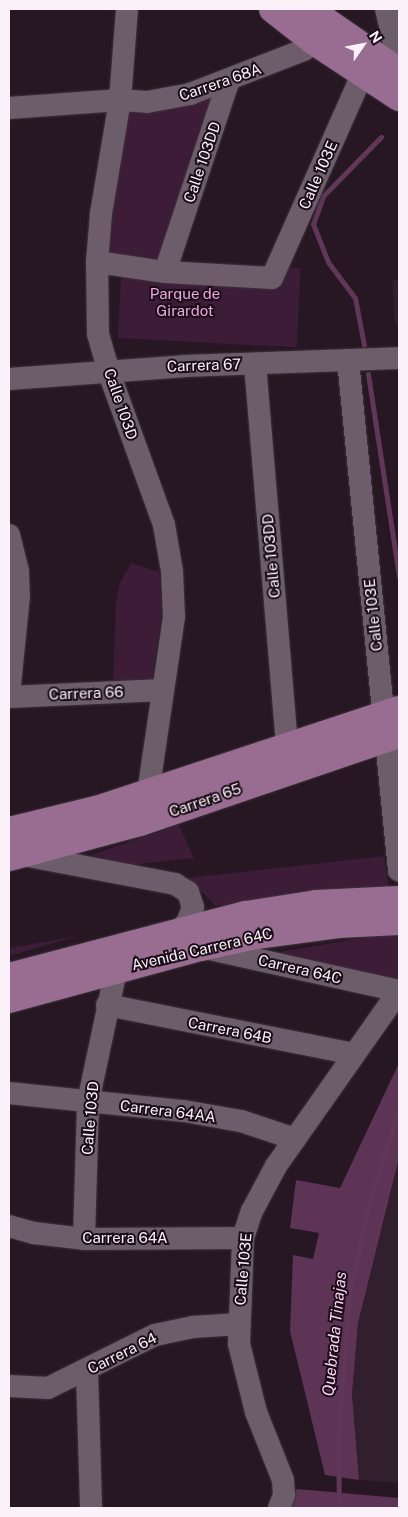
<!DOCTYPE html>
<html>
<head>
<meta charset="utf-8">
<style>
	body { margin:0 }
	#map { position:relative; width:408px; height:1517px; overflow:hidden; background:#261723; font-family:"Public Sans",sans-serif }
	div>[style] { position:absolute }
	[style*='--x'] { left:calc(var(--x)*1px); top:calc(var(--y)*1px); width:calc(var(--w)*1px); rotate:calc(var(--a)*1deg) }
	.built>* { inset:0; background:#321f2e }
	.green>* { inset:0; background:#3d1c38; transform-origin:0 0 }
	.forest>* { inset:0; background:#5d3356 }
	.stream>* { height:5px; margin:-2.5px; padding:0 2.5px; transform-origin:2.5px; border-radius:2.5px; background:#603659 }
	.roads { filter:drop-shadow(0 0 1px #3d333b) drop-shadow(0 0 1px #3d333b) }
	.minor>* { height:22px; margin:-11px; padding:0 11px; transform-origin:11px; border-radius:11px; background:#6d5c69 }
	.major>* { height:28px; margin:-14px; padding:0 14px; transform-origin:14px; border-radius:14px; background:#996d91 }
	span { translate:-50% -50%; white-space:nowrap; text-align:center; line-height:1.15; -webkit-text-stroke:4px #1c0e19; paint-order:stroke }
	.street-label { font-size:15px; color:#fbf1f9 }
	.park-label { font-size:15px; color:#eba7de }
	.water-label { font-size:16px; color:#fcd1f3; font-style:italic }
	.frame { position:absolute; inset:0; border:10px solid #fbf1f9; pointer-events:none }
	.north { position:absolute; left:338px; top:20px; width:50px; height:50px; -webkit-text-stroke:4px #1c0e19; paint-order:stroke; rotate:57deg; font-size:14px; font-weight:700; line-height:20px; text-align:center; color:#fbf1f9 }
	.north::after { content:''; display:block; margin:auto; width:18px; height:22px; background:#fbf1f9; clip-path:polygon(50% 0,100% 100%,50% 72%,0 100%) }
</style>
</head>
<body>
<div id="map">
	<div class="built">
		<i style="clip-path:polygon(392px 280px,399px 280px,399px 325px,395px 325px)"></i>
		<i style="clip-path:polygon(399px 1158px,399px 1483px,359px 1480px,352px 1394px,358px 1323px)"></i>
	</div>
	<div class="green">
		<i style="clip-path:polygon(214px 91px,163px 260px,105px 253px,126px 107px)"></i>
		<i style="left:122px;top:259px;width:179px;height:79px;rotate:3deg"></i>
		<i style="clip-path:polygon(131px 563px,159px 572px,162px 615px,152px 679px,113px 681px,116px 601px,120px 583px)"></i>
		<i style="clip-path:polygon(179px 825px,194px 858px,130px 865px,91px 855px)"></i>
		<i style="clip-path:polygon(384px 856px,389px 889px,216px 906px,188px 878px)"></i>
		<i style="clip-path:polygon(379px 935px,399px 936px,399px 982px,263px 955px)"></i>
		<i style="clip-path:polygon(78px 936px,9px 956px,9px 948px)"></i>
	</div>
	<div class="forest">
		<i style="clip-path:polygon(399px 1063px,399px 1158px,358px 1323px,352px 1394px,359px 1480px,325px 1475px,290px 1331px,293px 1255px,313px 1259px,319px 1233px,290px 1228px,296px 1180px,340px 1188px)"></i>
		<i style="clip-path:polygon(297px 1489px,399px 1498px,399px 1508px,284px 1508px)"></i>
	</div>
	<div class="stream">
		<i style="--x:364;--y:345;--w:48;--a:-100.8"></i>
		<i style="--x:355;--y:298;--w:45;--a:-126.9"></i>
		<i style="--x:328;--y:262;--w:41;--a:-111.5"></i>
		<i style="--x:313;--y:224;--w:30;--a:-70"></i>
		<i style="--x:323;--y:196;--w:83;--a:-45.5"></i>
		<i style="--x:368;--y:374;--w:205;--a:81.3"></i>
		<i style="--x:339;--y:1508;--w:71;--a:-90.8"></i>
		<i style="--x:338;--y:1437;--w:141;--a:-85.5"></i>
		<i style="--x:349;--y:1296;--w:95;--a:-77.9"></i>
		<i style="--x:369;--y:1203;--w:100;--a:-72.5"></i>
	</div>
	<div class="roads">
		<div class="minor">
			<i style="--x:127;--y:9;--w:91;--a:94.4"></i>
			<i style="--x:120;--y:100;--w:116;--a:99.5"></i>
			<i style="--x:101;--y:214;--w:48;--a:94.8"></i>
			<i style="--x:97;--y:262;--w:72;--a:89.2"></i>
			<i style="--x:98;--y:334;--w:37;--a:74"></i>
			<i style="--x:108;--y:370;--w:165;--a:70.1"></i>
			<i style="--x:164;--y:525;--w:47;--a:80.1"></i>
			<i style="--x:172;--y:571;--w:46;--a:87.5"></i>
			<i style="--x:174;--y:617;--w:179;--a:98.4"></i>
			<i style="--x:386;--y:9;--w:52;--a:76.8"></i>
			<i style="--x:398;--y:60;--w:10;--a:101"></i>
			<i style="--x:9;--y:108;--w:111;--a:-4.1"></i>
			<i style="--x:120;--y:100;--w:27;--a:4"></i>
			<i style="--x:147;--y:102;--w:44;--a:-10.5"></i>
			<i style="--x:190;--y:94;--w:122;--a:-21.1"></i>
			<i style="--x:304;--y:50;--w:29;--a:-44"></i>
			<i style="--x:97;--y:262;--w:69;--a:8.4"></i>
			<i style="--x:165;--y:272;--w:107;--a:3.2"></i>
			<i style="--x:272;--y:278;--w:224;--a:-66.1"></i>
			<i style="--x:165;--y:272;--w:202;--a:-71.6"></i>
			<i style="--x:348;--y:360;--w:513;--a:84.29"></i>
			<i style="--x:255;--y:364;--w:384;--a:85.2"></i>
			<i style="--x:9;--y:379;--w:175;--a:-4.2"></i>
			<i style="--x:184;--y:366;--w:215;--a:-2.1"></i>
			<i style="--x:9;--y:535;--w:38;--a:76"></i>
			<i style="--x:18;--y:572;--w:24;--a:88"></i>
			<i style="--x:19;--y:596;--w:99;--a:95.8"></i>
			<i style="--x:9;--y:697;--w:154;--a:-2.6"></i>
			<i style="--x:23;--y:855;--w:155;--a:10.8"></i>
			<i style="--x:175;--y:884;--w:15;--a:32"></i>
			<i style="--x:188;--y:892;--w:16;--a:72"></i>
			<i style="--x:193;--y:907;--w:15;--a:110"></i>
			<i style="--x:188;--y:921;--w:15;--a:132"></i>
			<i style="--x:205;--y:948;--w:199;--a:12.5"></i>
			<i style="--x:107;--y:1005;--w:252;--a:11.2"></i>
			<i style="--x:9;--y:1093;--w:176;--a:5.9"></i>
			<i style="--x:184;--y:1111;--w:58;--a:10"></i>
			<i style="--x:241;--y:1121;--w:57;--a:18.4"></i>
			<i style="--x:9;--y:1226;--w:26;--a:16"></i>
			<i style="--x:34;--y:1233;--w:50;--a:6.8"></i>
			<i style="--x:84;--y:1239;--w:159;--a:-0.4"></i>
			<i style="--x:84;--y:1239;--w:137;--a:-88.3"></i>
			<i style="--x:88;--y:1102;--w:135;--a:-78"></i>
			<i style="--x:87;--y:1371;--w:137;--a:88.3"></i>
			<i style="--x:9;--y:1386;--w:39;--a:3"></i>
			<i style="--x:48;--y:1388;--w:119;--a:-26.4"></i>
			<i style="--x:155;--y:1335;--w:39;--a:-12"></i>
			<i style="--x:193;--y:1327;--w:46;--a:-3.7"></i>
			<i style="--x:279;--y:1508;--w:14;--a:-69"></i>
			<i style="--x:284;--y:1495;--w:15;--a:-94"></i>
			<i style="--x:283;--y:1480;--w:73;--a:-111.7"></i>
			<i style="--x:256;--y:1412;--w:70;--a:-104"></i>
			<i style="--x:239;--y:1344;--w:106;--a:-87.8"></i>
			<i style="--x:243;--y:1238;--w:28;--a:-72"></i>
			<i style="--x:252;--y:1211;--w:51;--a:-61.9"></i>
			<i style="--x:276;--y:1166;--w:214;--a:-54.9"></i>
		</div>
		<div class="major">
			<i style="--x:273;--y:9;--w:52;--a:38"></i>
			<i style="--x:314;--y:41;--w:102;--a:33.4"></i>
			<i style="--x:308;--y:9;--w:111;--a:34.7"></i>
			<i style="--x:9;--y:831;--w:97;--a:-13.7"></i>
			<i style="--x:103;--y:808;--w:312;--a:-18.3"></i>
			<i style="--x:9;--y:857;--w:136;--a:-15"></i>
			<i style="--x:140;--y:822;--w:274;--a:-18.8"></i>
			<i style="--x:9;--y:977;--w:245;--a:-14.7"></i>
			<i style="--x:246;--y:915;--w:71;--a:-8.9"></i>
			<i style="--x:316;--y:904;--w:83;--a:-2.8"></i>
			<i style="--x:9;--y:999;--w:199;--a:-15.2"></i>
			<i style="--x:201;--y:947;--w:56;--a:-12.3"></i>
			<i style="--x:256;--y:935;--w:83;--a:-7.6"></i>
			<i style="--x:338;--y:924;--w:61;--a:-2.8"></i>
		</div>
	</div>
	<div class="street-label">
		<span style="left:220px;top:82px;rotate:-19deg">Carrera 68A</span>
		<span style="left:202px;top:162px;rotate:-71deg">Calle 103DD</span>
		<span style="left:318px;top:175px;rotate:-66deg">Calle 103E</span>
		<span style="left:204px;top:365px;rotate:-2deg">Carrera 67</span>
		<span style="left:121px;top:404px;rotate:71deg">Calle 103D</span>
		<span style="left:271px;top:556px;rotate:-95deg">Calle 103DD</span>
		<span style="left:373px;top:615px;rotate:-96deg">Calle 103E</span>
		<span style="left:86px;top:693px;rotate:-2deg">Carrera 66</span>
		<span style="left:205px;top:800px;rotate:-19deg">Carrera 65</span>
		<span style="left:202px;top:949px;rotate:-13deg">Avenida Carrera 64C</span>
		<span style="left:300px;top:969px;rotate:13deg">Carrera 64C</span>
		<span style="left:230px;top:1030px;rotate:11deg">Carrera 64B</span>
		<span style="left:168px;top:1111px;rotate:7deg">Carrera 64AA</span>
		<span style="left:90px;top:1118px;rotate:-85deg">Calle 103D</span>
		<span style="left:125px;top:1238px">Carrera 64A</span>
		<span style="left:243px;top:1269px;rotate:-85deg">Calle 103E</span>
		<span style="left:122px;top:1353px;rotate:-26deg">Carrera 64</span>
	</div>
	<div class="park-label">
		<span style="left:185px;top:302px">Parque de<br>Girardot</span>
	</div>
	<div class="water-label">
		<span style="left:335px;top:1334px;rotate:-84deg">Quebrada Tinajas</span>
	</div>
	<div class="frame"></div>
	<div class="north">N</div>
</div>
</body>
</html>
